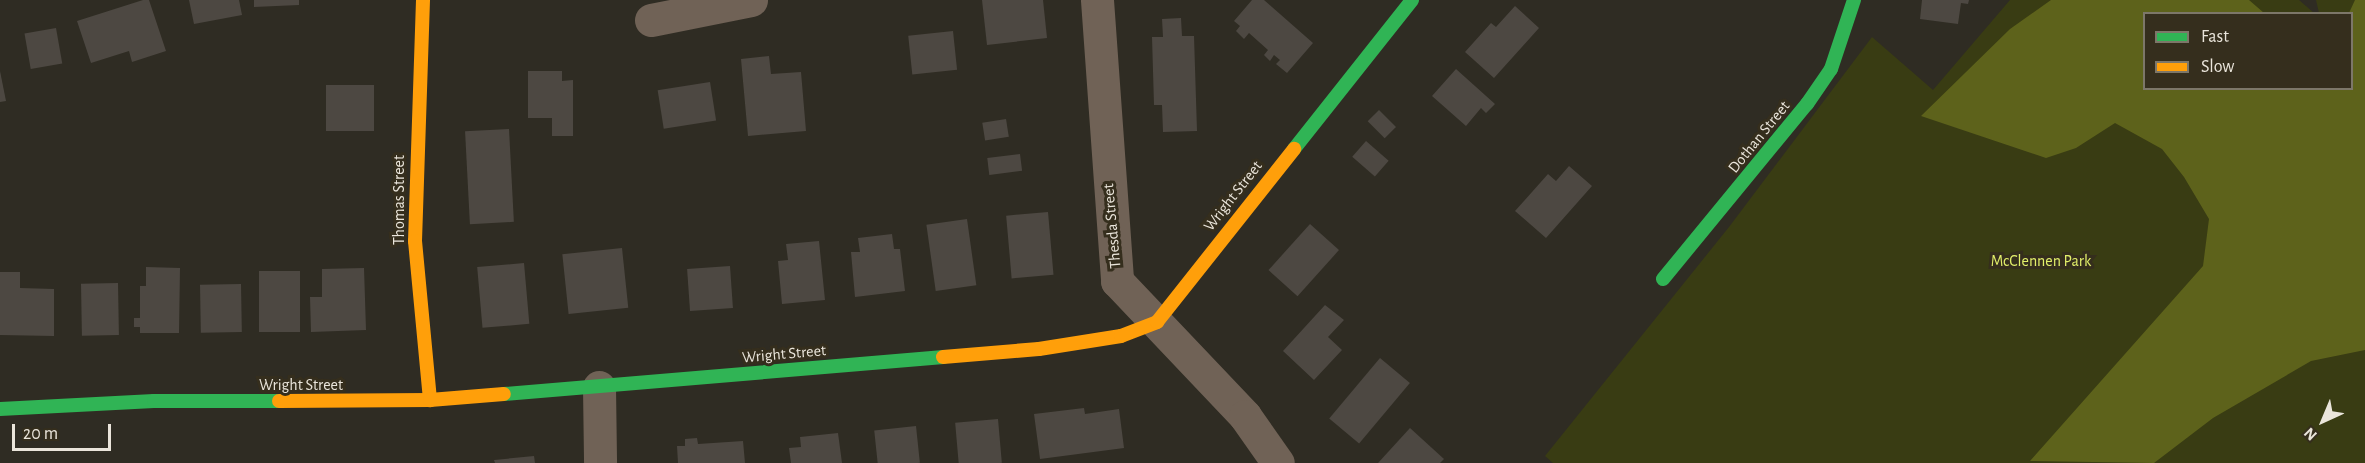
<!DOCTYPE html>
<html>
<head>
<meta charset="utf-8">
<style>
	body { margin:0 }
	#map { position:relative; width:2365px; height:463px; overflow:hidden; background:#2f2c23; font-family:"Alegreya Sans",sans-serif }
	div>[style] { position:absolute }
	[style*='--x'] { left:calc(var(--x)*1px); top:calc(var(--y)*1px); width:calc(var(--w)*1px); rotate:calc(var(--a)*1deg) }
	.green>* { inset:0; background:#393c13 }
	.forest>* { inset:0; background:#5d621b }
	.building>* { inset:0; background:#4d4842; transform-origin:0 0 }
	.street>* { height:33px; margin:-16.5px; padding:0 16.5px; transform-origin:16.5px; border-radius:16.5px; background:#706256 }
	.fast>* { height:14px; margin:-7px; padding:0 7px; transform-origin:7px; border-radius:7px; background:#30b455 }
	.slow>* { height:14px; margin:-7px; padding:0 7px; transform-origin:7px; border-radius:7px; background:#ff9f0a }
	span { translate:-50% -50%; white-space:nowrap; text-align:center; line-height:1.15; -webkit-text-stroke:6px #352e1d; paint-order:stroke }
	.street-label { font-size:16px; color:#eae5db }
	.park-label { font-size:16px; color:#e2ef6a }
	.legend { position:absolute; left:2143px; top:12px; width:210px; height:78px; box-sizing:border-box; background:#352e1d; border:2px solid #7d7769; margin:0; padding:8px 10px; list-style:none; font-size:18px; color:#eae5db }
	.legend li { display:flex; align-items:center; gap:12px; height:30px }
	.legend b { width:30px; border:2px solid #7d7769 }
	.north { position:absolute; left:2293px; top:391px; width:60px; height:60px; -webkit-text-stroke:4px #352e1d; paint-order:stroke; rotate:224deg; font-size:16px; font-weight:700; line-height:24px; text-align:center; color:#eae5db }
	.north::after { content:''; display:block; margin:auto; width:21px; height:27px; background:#eae5db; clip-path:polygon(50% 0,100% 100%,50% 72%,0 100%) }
	.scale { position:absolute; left:12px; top:424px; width:99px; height:27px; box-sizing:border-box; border:3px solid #eae5db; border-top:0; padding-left:8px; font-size:18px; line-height:21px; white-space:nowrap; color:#eae5db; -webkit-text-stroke:4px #352e1d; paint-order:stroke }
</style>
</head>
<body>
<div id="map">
	<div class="green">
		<i style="clip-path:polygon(2010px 0,2299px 0,2314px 13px,2144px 14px,2144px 88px,2352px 88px,2352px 14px,2319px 13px,2316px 0,2365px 0,2365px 463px,1553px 463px,1545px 456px,1729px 227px,1872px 37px,1933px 90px)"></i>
	</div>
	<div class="forest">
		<i style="clip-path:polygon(2051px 0,2249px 0,2264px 13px,2144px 14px,2144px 88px,2352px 88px,2349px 13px,2355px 0,2365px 0,2365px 350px,2311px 361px,2213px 418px,2154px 463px,2030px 461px,2203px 266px,2209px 219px,2184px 177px,2162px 149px,2115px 123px,2076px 148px,2046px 158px,1921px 116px,2010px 29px)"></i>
	</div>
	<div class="building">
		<i style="clip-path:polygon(143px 0,149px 0,166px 51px,132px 62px,129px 51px,91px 63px,77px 21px)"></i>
		<i style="clip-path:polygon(189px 0,239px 0,242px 15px,194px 24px)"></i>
		<i style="clip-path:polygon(254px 0,299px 0,299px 5px,254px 7px)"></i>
		<i style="clip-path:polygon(982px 0,1043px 0,1047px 38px,987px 45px)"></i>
		<i style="clip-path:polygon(1252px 0,1264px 0,1313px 43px,1287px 73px,1276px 64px,1280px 60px,1274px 55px,1270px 61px,1264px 55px,1268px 50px,1249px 33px,1244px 39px,1236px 31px,1240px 26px,1234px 21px)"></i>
		<i style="clip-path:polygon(1922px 0,1969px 0,1968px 4px,1961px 3px,1958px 24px,1920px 19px)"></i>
		<i style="clip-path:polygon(1515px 6px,1539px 28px,1494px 78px,1465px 52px,1491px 23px,1496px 27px)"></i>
		<i style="clip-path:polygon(1181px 18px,1182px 36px,1194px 36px,1197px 131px,1163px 132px,1162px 105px,1154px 105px,1152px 37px,1163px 37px,1162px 19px)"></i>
		<i style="left:56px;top:28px;width:36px;height:32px;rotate:80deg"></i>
		<i style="left:953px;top:31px;width:39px;height:45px;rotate:84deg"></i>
		<i style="clip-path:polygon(769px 56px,771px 74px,801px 72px,806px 131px,748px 136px,741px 59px)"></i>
		<i style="clip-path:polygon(1456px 69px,1495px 104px,1486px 113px,1481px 108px,1466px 126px,1432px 96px)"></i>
		<i style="clip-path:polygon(0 71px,6px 101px,0 102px)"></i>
		<i style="clip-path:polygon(528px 71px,562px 71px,562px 81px,573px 80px,573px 136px,552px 136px,552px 118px,528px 118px)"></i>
		<i style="left:710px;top:82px;width:39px;height:53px;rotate:81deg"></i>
		<i style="left:326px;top:85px;width:48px;height:46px"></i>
		<i style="left:1379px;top:110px;width:24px;height:16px;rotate:45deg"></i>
		<i style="left:1006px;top:119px;width:18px;height:24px;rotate:81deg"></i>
		<i style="left:509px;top:129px;width:93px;height:44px;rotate:87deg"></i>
		<i style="left:1366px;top:141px;width:30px;height:21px;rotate:41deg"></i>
		<i style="left:1020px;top:154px;width:17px;height:33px;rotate:83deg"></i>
		<i style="clip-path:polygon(1569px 166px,1592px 186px,1546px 238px,1515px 211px,1548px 174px,1556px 181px)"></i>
		<i style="left:1048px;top:212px;width:63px;height:42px;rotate:85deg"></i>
		<i style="left:967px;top:219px;width:67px;height:41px;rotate:82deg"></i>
		<i style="left:1310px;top:224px;width:39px;height:62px;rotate:42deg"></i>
		<i style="clip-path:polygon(892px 234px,894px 249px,900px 249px,905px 291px,855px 297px,851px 252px,860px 252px,858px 238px)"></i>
		<i style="clip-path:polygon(819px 241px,825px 300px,782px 304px,778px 261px,788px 260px,786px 244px)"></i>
		<i style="left:622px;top:248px;width:60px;height:60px;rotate:84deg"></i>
		<i style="left:524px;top:263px;width:61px;height:47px;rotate:85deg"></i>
		<i style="left:730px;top:266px;width:42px;height:43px;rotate:86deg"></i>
		<i style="clip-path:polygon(146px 267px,180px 268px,179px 333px,140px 333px,140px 327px,134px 327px,134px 318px,140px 318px,140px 286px,146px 286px)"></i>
		<i style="clip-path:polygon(364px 268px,366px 330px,311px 332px,310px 297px,322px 297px,322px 269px)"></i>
		<i style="left:259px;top:271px;width:41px;height:61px"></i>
		<i style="clip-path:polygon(0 272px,20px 272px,20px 288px,54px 289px,54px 336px,0 335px)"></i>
		<i style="left:118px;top:283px;width:52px;height:37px;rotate:89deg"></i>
		<i style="left:241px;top:284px;width:48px;height:41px;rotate:89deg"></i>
		<i style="clip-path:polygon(1325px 305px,1344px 320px,1328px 337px,1342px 350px,1314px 380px,1283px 351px)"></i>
		<i style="left:1380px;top:358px;width:39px;height:79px;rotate:40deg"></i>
		<i style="clip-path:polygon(1084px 408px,1085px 414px,1119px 409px,1124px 448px,1040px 459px,1034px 414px)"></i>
		<i style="left:998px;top:419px;width:44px;height:43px;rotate:85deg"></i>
		<i style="left:916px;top:426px;width:37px;height:42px;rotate:84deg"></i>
		<i style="clip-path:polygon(1410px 428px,1444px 459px,1440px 463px,1378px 463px)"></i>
		<i style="clip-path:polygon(838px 433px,842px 463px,791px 463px,789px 448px,801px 447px,800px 437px)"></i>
		<i style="clip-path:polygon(697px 438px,698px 444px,743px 441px,745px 463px,678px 463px,677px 446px,685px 446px,685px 439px)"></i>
		<i style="clip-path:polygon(534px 456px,535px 463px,495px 463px,494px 460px)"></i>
	</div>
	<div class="street">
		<i style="--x:1097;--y:0;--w:282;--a:85.9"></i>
		<i style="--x:1117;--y:281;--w:186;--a:46.5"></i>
		<i style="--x:1245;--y:416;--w:57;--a:54.9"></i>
		<i style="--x:651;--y:20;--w:102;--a:-11.3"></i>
		<i style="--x:599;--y:387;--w:76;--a:89.2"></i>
	</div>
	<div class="fast">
		<i style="--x:1294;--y:149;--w:190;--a:-51.6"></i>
		<i style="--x:1663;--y:279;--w:227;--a:-50.6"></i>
		<i style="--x:1807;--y:104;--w:42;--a:-55.6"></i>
		<i style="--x:1831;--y:69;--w:73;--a:-71.6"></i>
		<i style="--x:504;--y:394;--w:441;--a:-4.8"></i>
		<i style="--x:0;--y:409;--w:154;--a:-3"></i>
		<i style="--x:154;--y:401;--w:125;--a:0"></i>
	</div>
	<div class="slow">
		<i style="--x:423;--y:0;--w:241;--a:91.9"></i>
		<i style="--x:415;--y:241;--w:160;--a:84.6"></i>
		<i style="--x:943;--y:357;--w:96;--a:-4.8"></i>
		<i style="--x:1039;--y:349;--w:83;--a:-9"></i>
		<i style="--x:1121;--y:336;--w:39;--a:-21"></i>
		<i style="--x:1157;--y:322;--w:221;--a:-51.6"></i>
		<i style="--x:279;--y:401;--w:151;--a:-0.4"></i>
		<i style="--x:430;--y:400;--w:74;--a:-4.6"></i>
	</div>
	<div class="street-label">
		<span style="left:1759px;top:137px;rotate:-51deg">Dothan Street</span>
		<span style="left:1233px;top:196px;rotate:-52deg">Wright Street</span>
		<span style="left:399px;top:200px;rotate:-90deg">Thomas Street</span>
		<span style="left:1112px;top:226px;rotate:-95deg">Thesda Street</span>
		<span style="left:784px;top:354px;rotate:-5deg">Wright Street</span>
		<span style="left:301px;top:385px">Wright Street</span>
	</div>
	<div class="park-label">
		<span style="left:2041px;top:261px">McClennen Park</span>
	</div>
	<ul class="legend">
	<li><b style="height:8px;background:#30b455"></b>Fast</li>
	<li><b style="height:8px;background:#ff9f0a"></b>Slow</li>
	</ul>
	<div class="north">N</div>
	<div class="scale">20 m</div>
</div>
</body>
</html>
